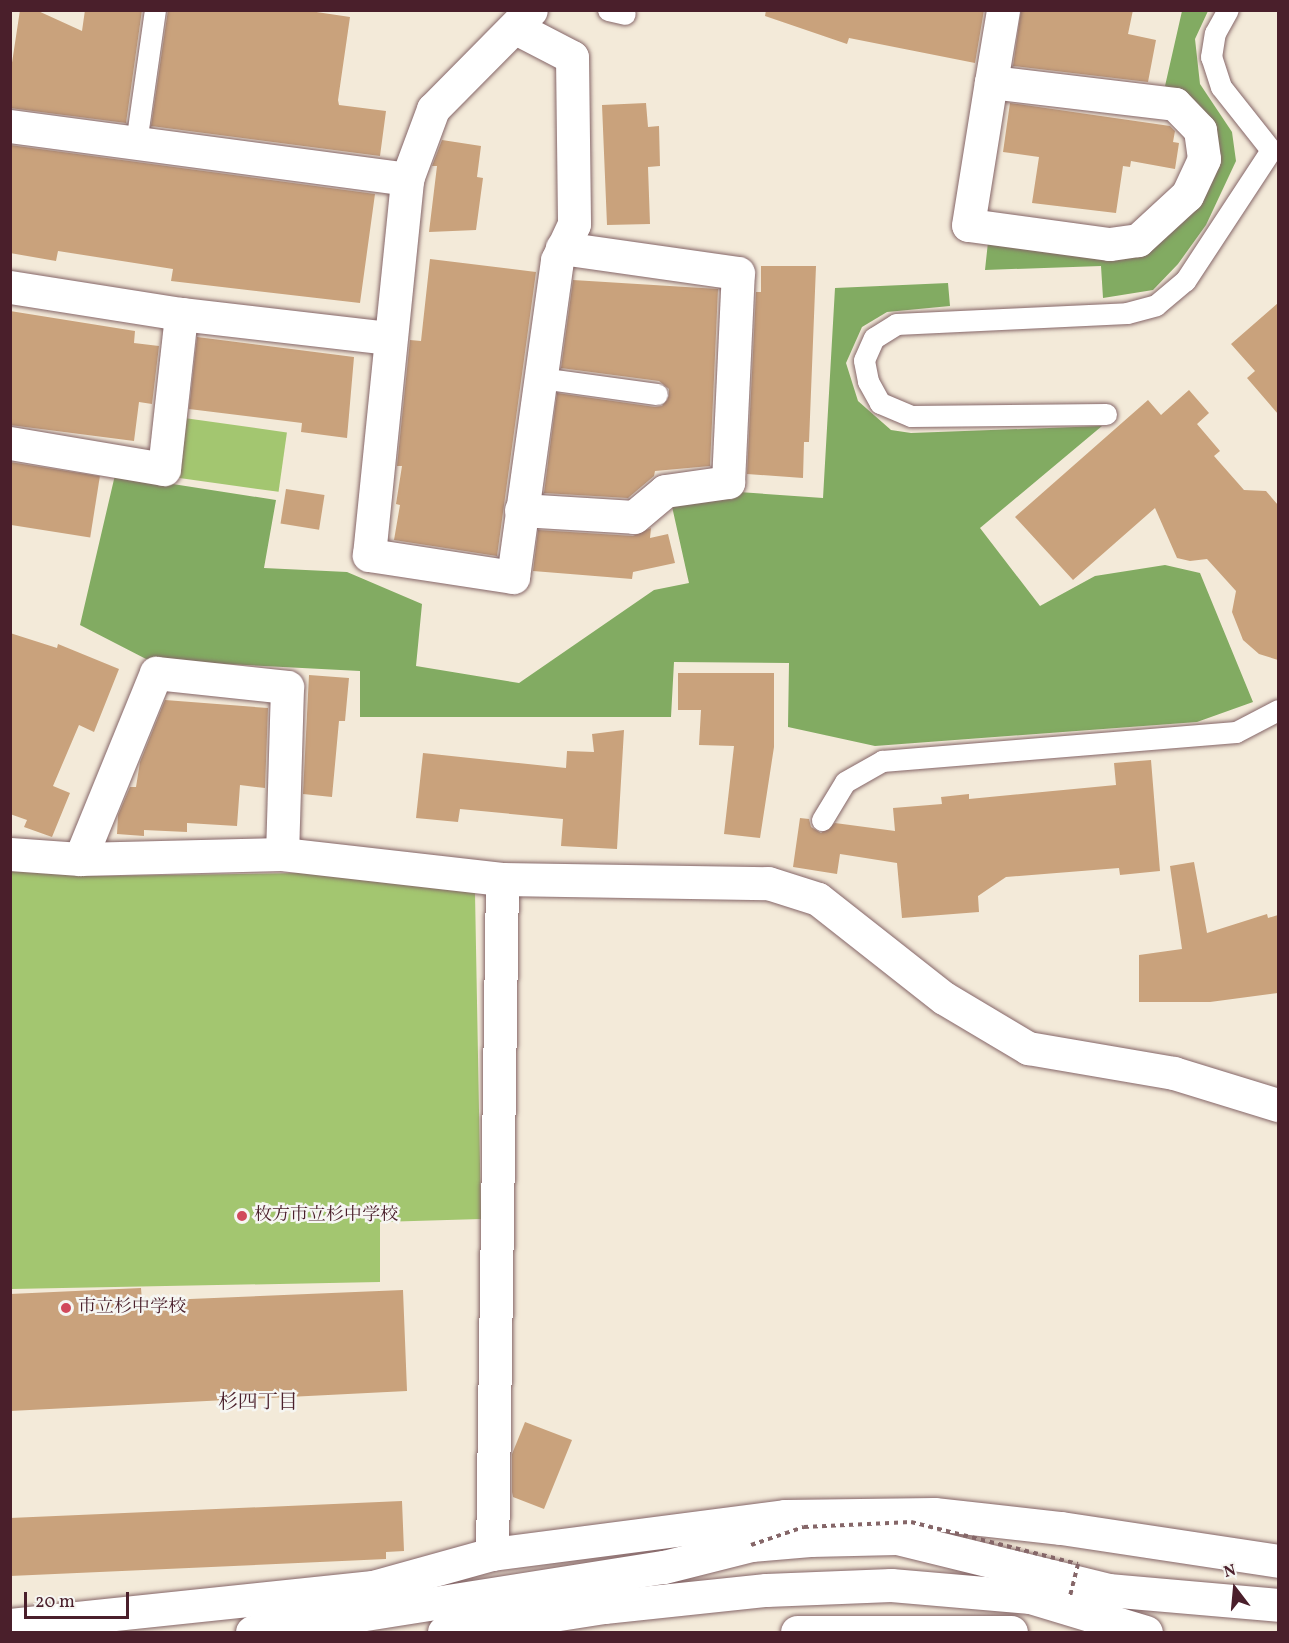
<!DOCTYPE html>
<html>
<head>
<meta charset="utf-8">
<style>
	body { margin:0 }
	#map { position:relative; width:1289px; height:1643px; overflow:hidden; background:#f3ead9; font-family:Vollkorn,"Noto Serif JP",serif }
	div>[style] { position:absolute }
	[style*='--x'] { left:calc(var(--x)*1px); top:calc(var(--y)*1px); width:calc(var(--w)*1px); rotate:calc(var(--a)*1deg) }
	.green>* { inset:0; background:#a3c670; transform-origin:0 0 }
	.forest>* { inset:0; background:#82ab62 }
	.building>* { inset:0; background:#c9a27c; transform-origin:0 0 }
	.roads { filter:drop-shadow(0 0 2px #856668) drop-shadow(0 0 2px #856668) }
	.service>* { height:21px; margin:-10.5px; padding:0 10.5px; transform-origin:10.5px; border-radius:10.5px; background:#fff }
	.minor>* { height:33px; margin:-16.5px; padding:0 16.5px; transform-origin:16.5px; border-radius:16.5px; background:#fff }
	.tertiary>* { height:33px; margin:-16.5px; padding:0 16.5px; transform-origin:16.5px; border-radius:16.5px; background:#fff }
	.path-bridge>* { height:4px; margin-top:-2px; transform-origin:0; background:repeating-linear-gradient(90deg,#856668 0 4.5px,transparent 0 9px) }
	.dots>* { width:16px; height:16px; translate:-50% -50%; box-sizing:border-box; border:3px solid #f6f6f2; border-radius:50% }
	span { translate:-50% -50%; white-space:nowrap; text-align:center; line-height:1.15; -webkit-text-stroke:5px #f6f6f2; paint-order:stroke }
	.poi-label { font-size:18px; color:#4a1f2b }
	.left { translate:0 -50%; text-align:left }
	.neighbourhood-label { font-size:20px; color:#4a1f2b }
	.frame { position:absolute; inset:0; border:12px solid #4a1f2b; pointer-events:none }
	.north { position:absolute; left:1205px; top:1559px; width:60px; height:60px; -webkit-text-stroke:4px #f6f6f2; paint-order:stroke; rotate:344deg; font-size:16px; font-weight:700; line-height:24px; text-align:center; color:#4a1f2b }
	.north::after { content:''; display:block; margin:auto; width:21px; height:27px; background:#4a1f2b; clip-path:polygon(50% 0,100% 100%,50% 72%,0 100%) }
	.scale { position:absolute; left:24px; top:1592px; width:105px; height:27px; box-sizing:border-box; border:3px solid #4a1f2b; border-top:0; padding-left:8px; font-size:18px; line-height:21px; white-space:nowrap; color:#4a1f2b; -webkit-text-stroke:4px #f6f6f2; paint-order:stroke }
</style>
</head>
<body>
<div id="map">
	<div class="green">
		<i style="left:177px;top:417px;width:111px;height:60px;rotate:8deg"></i>
		<i style="clip-path:polygon(10px 870px,96px 876px,301px 873px,392px 879px,475px 893px,481px 1219px,380px 1222px,380px 1282px,11px 1289px)"></i>
	</div>
	<div class="forest">
		<i style="clip-path:polygon(1182px 11px,1208px 11px,1195px 39px,1200px 84px,1232px 132px,1236px 161px,1206px 225px,1178px 264px,1153px 290px,1103px 298px,1101px 266px,985px 270px,988px 242px,1162px 238px,1203px 115px,1165px 86px)"></i>
		<i style="clip-path:polygon(948px 283px,950px 306px,887px 312px,862px 327px,846px 363px,858px 401px,891px 430px,911px 433px,1102px 426px,980px 528px,1040px 606px,1095px 576px,1165px 565px,1200px 573px,1253px 702px,1197px 722px,875px 746px,788px 727px,789px 663px,674px 662px,671px 717px,360px 717px,360px 671px,148px 660px,80px 625px,115px 475px,276px 500px,264px 568px,347px 572px,422px 604px,416px 666px,519px 683px,654px 590px,689px 583px,671px 502px,739px 492px,823px 498px,835px 288px)"></i>
	</div>
	<div class="building">
		<i style="clip-path:polygon(20px 10px,36px 10px,82px 31px,85px 10px,142px 10px,126px 123px,10px 108px,10px 76px)"></i>
		<i style="clip-path:polygon(168px 10px,303px 10px,350px 17px,338px 100px,339px 105px,386px 111px,380px 156px,151px 126px)"></i>
		<i style="clip-path:polygon(766px 10px,984px 10px,975px 63px,849px 38px,847px 44px,765px 16px)"></i>
		<i style="clip-path:polygon(1021px 10px,1133px 10px,1128px 34px,1156px 40px,1148px 82px,1013px 66px)"></i>
		<i style="clip-path:polygon(646px 103px,648px 127px,659px 126px,660px 166px,648px 167px,650px 224px,607px 225px,602px 105px)"></i>
		<i style="clip-path:polygon(1010px 103px,1170px 126px,1175px 131px,1173px 142px,1179px 143px,1175px 169px,1131px 161px,1130px 167px,1123px 166px,1116px 213px,1032px 203px,1039px 157px,1003px 152px)"></i>
		<i style="clip-path:polygon(442px 140px,481px 146px,477px 177px,483px 178px,476px 230px,429px 232px,437px 166px,432px 166px)"></i>
		<i style="clip-path:polygon(10px 145px,375px 194px,360px 303px,171px 281px,173px 269px,58px 251px,56px 261px,10px 253px)"></i>
		<i style="clip-path:polygon(430px 259px,536px 272px,497px 556px,394px 540px,400px 505px,396px 504px,402px 466px,397px 466px,410px 340px,421px 341px)"></i>
		<i style="clip-path:polygon(761px 266px,816px 266px,809px 442px,804px 442px,803px 478px,747px 474px,756px 292px,761px 292px)"></i>
		<i style="clip-path:polygon(573px 280px,718px 289px,710px 466px,655px 471px,654px 476px,628px 498px,544px 493px,557px 393px,655px 407px,662px 406px,669px 396px,669px 389px,659px 381px,561px 368px)"></i>
		<i style="clip-path:polygon(1278px 303px,1278px 414px,1247px 378px,1255px 371px,1231px 344px)"></i>
		<i style="clip-path:polygon(10px 311px,135px 331px,134px 343px,159px 346px,152px 404px,139px 402px,134px 441px,10px 425px)"></i>
		<i style="clip-path:polygon(197px 337px,354px 357px,347px 438px,301px 432px,302px 423px,189px 409px)"></i>
		<i style="clip-path:polygon(1189px 390px,1209px 413px,1197px 424px,1220px 451px,1214px 456px,1244px 490px,1266px 491px,1278px 505px,1278px 660px,1259px 654px,1243px 640px,1232px 612px,1236px 591px,1207px 559px,1190px 561px,1177px 558px,1155px 508px,1073px 580px,1015px 517px,1148px 400px,1161px 415px)"></i>
		<i style="left:10px;top:462px;width:91px;height:62px;rotate:9deg"></i>
		<i style="left:286px;top:489px;width:39px;height:35px;rotate:9deg"></i>
		<i style="clip-path:polygon(651px 528px,650px 538px,668px 534px,675px 563px,633px 572px,632px 579px,533px 571px,538px 530px,633px 536px)"></i>
		<i style="clip-path:polygon(10px 633px,57px 648px,58px 644px,119px 669px,94px 732px,79px 725px,53px 786px,70px 793px,52px 837px,24px 827px,27px 820px,10px 814px)"></i>
		<i style="clip-path:polygon(678px 673px,774px 673px,774px 747px,760px 838px,724px 834px,734px 746px,699px 745px,701px 710px,678px 710px)"></i>
		<i style="clip-path:polygon(309px 675px,349px 678px,345px 721px,339px 721px,332px 797px,303px 794px)"></i>
		<i style="clip-path:polygon(165px 700px,268px 708px,265px 788px,240px 785px,237px 826px,187px 823px,187px 832px,144px 830px,144px 836px,117px 834px,118px 815px,130px 787px,136px 787px,140px 762px)"></i>
		<i style="clip-path:polygon(624px 730px,617px 849px,561px 846px,563px 819px,460px 809px,458px 822px,416px 818px,423px 753px,566px 768px,567px 751px,594px 752px,592px 734px)"></i>
		<i style="clip-path:polygon(1151px 760px,1160px 871px,1120px 875px,1119px 868px,1006px 877px,978px 896px,979px 912px,902px 918px,897px 863px,840px 854px,837px 874px,793px 867px,800px 818px,809px 819px,811px 827px,821px 833px,835px 823px,895px 831px,893px 808px,942px 804px,941px 797px,969px 794px,969px 799px,1116px 785px,1114px 763px)"></i>
		<i style="clip-path:polygon(1194px 862px,1207px 933px,1267px 914px,1268px 918px,1278px 915px,1278px 993px,1210px 1002px,1139px 1002px,1139px 955px,1182px 949px,1170px 866px)"></i>
		<i style="clip-path:polygon(141px 1288px,142px 1301px,403px 1290px,407px 1391px,10px 1411px,10px 1294px)"></i>
		<i style="clip-path:polygon(525px 1422px,572px 1440px,544px 1509px,513px 1497px,512px 1492px,512px 1454px)"></i>
		<i style="clip-path:polygon(402px 1501px,404px 1551px,386px 1552px,386px 1559px,10px 1576px,10px 1518px)"></i>
	</div>
	<div class="roads">
		<div class="service">
			<i style="--x:608;--y:10;--w:17;--a:13"></i>
			<i style="--x:136;--y:143;--w:134;--a:-81.9"></i>
			<i style="--x:541;--y:378;--w:117;--a:7.9"></i>
			<i style="--x:1106;--y:414;--w:195;--a:179.4"></i>
			<i style="--x:911;--y:416;--w:34;--a:-157"></i>
			<i style="--x:880;--y:403;--w:25;--a:-119"></i>
			<i style="--x:868;--y:381;--w:21;--a:-101"></i>
			<i style="--x:864;--y:360;--w:24;--a:-66"></i>
			<i style="--x:874;--y:338;--w:26;--a:-32"></i>
			<i style="--x:896;--y:324;--w:231;--a:-2.7"></i>
			<i style="--x:1127;--y:313;--w:30;--a:-15"></i>
			<i style="--x:1156;--y:305;--w:38;--a:-40"></i>
			<i style="--x:1185;--y:281;--w:157;--a:-56.7"></i>
			<i style="--x:1271;--y:150;--w:80;--a:-128.4"></i>
			<i style="--x:1221;--y:87;--w:32;--a:-108"></i>
			<i style="--x:1211;--y:57;--w:24;--a:-81"></i>
			<i style="--x:1215;--y:33;--w:26;--a:-61"></i>
			<i style="--x:822;--y:820;--w:44;--a:-58.8"></i>
			<i style="--x:845;--y:782;--w:43;--a:-29.6"></i>
			<i style="--x:882;--y:761;--w:355;--a:-4.7"></i>
			<i style="--x:1236;--y:732;--w:47;--a:-27.6"></i>
		</div>
		<div class="minor">
			<i style="--x:516;--y:28;--w:63;--a:27.4"></i>
			<i style="--x:572;--y:57;--w:167;--a:89.3"></i>
			<i style="--x:574;--y:224;--w:40;--a:115"></i>
			<i style="--x:557;--y:260;--w:320;--a:97.9"></i>
			<i style="--x:513;--y:577;--w:146;--a:-171.3"></i>
			<i style="--x:369;--y:555;--w:378;--a:-84.2"></i>
			<i style="--x:407;--y:179;--w:75;--a:-69.6"></i>
			<i style="--x:433;--y:109;--w:139;--a:-45.3"></i>
			<i style="--x:991;--y:82;--w:185;--a:6.8"></i>
			<i style="--x:1175;--y:104;--w:36;--a:46"></i>
			<i style="--x:1200;--y:130;--w:29;--a:82"></i>
			<i style="--x:1204;--y:159;--w:40;--a:115"></i>
			<i style="--x:1187;--y:195;--w:67;--a:137.4"></i>
			<i style="--x:1138;--y:240;--w:29;--a:172"></i>
			<i style="--x:1109;--y:244;--w:142;--a:-172.3"></i>
			<i style="--x:968;--y:225;--w:145;--a:-80.9"></i>
			<i style="--x:991;--y:82;--w:73;--a:-80.5"></i>
			<i style="--x:10;--y:126;--w:401;--a:7.6"></i>
			<i style="--x:10;--y:287;--w:173;--a:9"></i>
			<i style="--x:181;--y:314;--w:208;--a:6.6"></i>
			<i style="--x:10;--y:443;--w:156;--a:9.6"></i>
			<i style="--x:164;--y:469;--w:156;--a:-83.7"></i>
			<i style="--x:521;--y:510;--w:113;--a:3.5"></i>
			<i style="--x:634;--y:517;--w:40;--a:-40"></i>
			<i style="--x:665;--y:491;--w:64;--a:-8.1"></i>
			<i style="--x:728;--y:482;--w:209;--a:-87.3"></i>
			<i style="--x:738;--y:273;--w:178;--a:-171.9"></i>
			<i style="--x:10;--y:854;--w:70;--a:4.1"></i>
			<i style="--x:80;--y:859;--w:202;--a:-1.4"></i>
			<i style="--x:282;--y:854;--w:221;--a:6.5"></i>
			<i style="--x:502;--y:879;--w:266;--a:0.9"></i>
			<i style="--x:768;--y:883;--w:52;--a:17.7"></i>
			<i style="--x:818;--y:899;--w:160;--a:38.2"></i>
			<i style="--x:944;--y:998;--w:98;--a:30.8"></i>
			<i style="--x:1028;--y:1048;--w:148;--a:9.7"></i>
			<i style="--x:1174;--y:1073;--w:109;--a:17.1"></i>
			<i style="--x:80;--y:859;--w:201;--a:-67.8"></i>
			<i style="--x:156;--y:673;--w:132;--a:6.1"></i>
			<i style="--x:287;--y:687;--w:167;--a:91.7"></i>
			<i style="--x:492;--y:1554;--w:675;--a:-89.15"></i>
			<i style="--x:10;--y:1625;--w:365;--a:-6"></i>
			<i style="--x:373;--y:1587;--w:123;--a:-15.5"></i>
			<i style="--x:492;--y:1554;--w:295;--a:-7.4"></i>
			<i style="--x:785;--y:1516;--w:149;--a:-0.8"></i>
			<i style="--x:934;--y:1514;--w:128;--a:6.3"></i>
			<i style="--x:1061;--y:1528;--w:219;--a:8.6"></i>
		</div>
		<div class="tertiary">
			<i style="--x:252;--y:1632;--w:417;--a:-9"></i>
			<i style="--x:664;--y:1567;--w:90;--a:-14.2"></i>
			<i style="--x:751;--y:1545;--w:59;--a:-4.8"></i>
			<i style="--x:810;--y:1540;--w:87;--a:-1.3"></i>
			<i style="--x:897;--y:1538;--w:217;--a:13.8"></i>
			<i style="--x:1108;--y:1590;--w:171;--a:5"></i>
			<i style="--x:444;--y:1632;--w:162;--a:-8.9"></i>
			<i style="--x:604;--y:1607;--w:163;--a:-6"></i>
			<i style="--x:766;--y:1590;--w:125;--a:-2.3"></i>
			<i style="--x:891;--y:1585;--w:140;--a:4.9"></i>
			<i style="--x:1030;--y:1597;--w:121;--a:16.8"></i>
			<i style="--x:797;--y:1632;--w:214;--a:0"></i>
		</div>
	</div>
	<div class="path-bridge">
		<i style="--x:751;--y:1545;--w:56;--a:-18.8"></i>
		<i style="--x:804;--y:1527;--w:107;--a:-2.7"></i>
		<i style="--x:911;--y:1522;--w:172;--a:14.1"></i>
		<i style="--x:1078;--y:1564;--w:33;--a:104"></i>
	</div>
	<div class="dots">
		<i style="left:242px;top:1216px;background:#d1495b"></i>
		<i style="left:66px;top:1308px;background:#d1495b"></i>
	</div>
	<div class="poi-label">
		<span class="left" style="left:254px;top:1216px">枚方市立杉中学校</span>
		<span class="left" style="left:78px;top:1308px">市立杉中学校</span>
	</div>
	<div class="neighbourhood-label">
		<span style="left:258px;top:1403px">杉四丁目</span>
	</div>
	<div class="frame"></div>
	<div class="north">N</div>
	<div class="scale">20 m</div>
</div>
</body>
</html>
